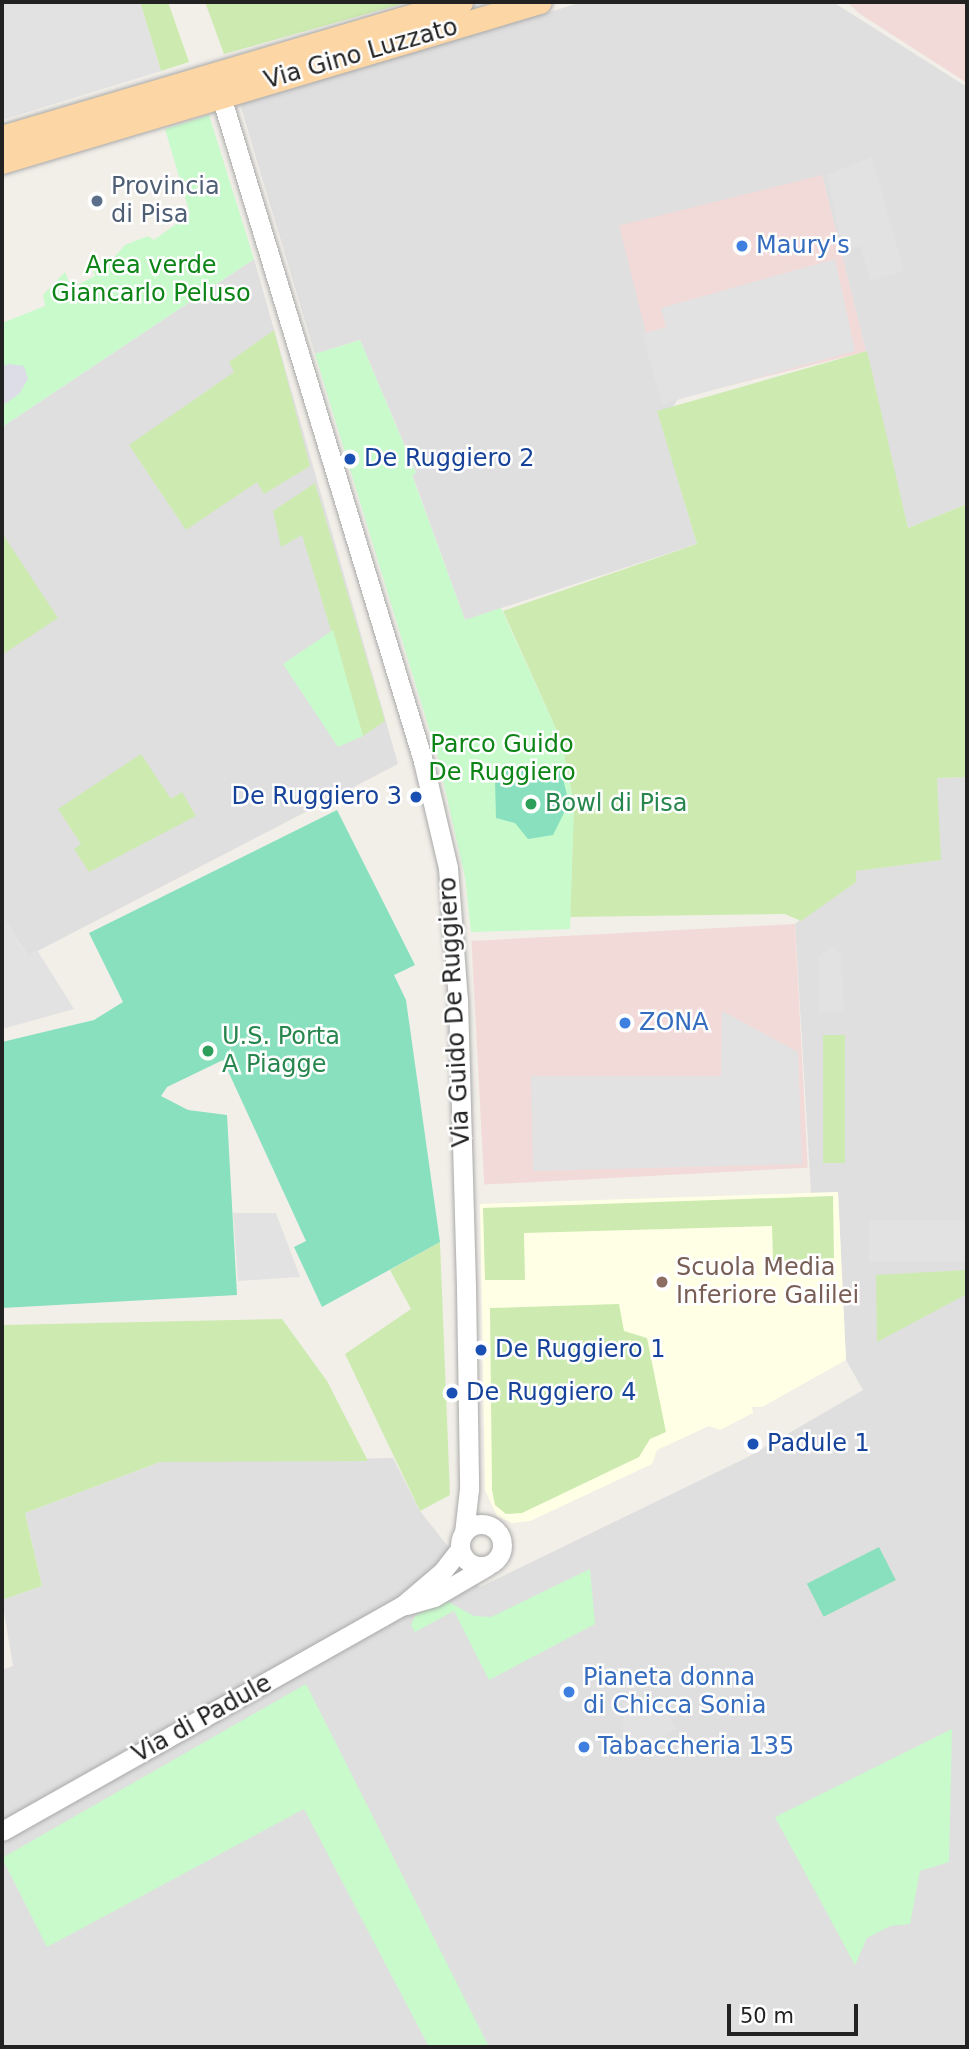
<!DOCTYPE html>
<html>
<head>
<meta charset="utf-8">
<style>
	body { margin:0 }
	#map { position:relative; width:969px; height:2049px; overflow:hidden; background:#f2efe9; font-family:"DejaVu Sans",sans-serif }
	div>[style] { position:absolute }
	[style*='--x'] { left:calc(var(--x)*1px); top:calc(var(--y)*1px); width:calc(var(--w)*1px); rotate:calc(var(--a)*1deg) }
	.residential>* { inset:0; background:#e0dfdf }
	.commercial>* { inset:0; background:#f2dad9; transform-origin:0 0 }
	.education>* { inset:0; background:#ffffe5 }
	.grass>* { inset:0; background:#cdebb0; transform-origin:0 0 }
	.park>* { inset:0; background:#c8facc }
	.pitch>* { inset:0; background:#88e0be; transform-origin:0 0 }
	.parking>* { inset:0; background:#e2e2e2; transform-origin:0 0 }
	.plaza>* { inset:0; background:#dddde8 }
	.roads { filter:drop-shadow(0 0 2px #a9a9a9) drop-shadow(0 0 2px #a9a9a9) }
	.minor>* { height:19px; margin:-9.5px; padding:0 9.5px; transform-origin:9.5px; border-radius:9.5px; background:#fff }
	.minor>.ring { margin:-9.5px; padding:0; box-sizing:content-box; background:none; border:19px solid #fff; border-radius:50% }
	.major>* { height:24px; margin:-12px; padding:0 12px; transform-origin:12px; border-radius:12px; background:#fcd6a4 }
	.dots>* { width:19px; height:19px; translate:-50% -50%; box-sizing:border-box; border:4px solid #fff; border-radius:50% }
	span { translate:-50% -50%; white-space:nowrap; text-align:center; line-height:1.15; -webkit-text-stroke:5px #fff; paint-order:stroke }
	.street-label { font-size:24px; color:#222 }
	.service-label { font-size:24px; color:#4e5e75 }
	.left { translate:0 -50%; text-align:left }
	.shop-label { font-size:24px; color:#366cbe }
	.park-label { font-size:24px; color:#0c8416 }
	.transit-label { font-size:24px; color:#164399 }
	.right { translate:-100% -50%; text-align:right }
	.leisure-label { font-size:24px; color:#27864d }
	.education-label { font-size:24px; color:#785e54 }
	.frame { position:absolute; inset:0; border:4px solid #222; pointer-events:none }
	.scale { position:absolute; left:727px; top:2004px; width:131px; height:32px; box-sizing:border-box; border:4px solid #222; border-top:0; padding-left:9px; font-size:21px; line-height:24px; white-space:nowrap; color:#222; -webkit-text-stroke:5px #fff; paint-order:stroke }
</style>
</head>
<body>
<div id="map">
	<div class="residential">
		<i style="clip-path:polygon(583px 2px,833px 2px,967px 87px,967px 504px,908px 528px,822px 175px,673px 407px,658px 412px,697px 544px,465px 620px,412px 474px,416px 472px,360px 340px,315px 354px,240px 104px)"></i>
		<i style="clip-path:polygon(254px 259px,398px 764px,28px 956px,2px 916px,2px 427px)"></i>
		<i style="clip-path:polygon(967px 777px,967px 2047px,2px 2047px,2px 1670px,13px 1666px,2px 1600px,42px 1586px,25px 1513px,160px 1462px,393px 1458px,420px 1511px,480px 1587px,746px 1458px,863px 1390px,846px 1360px,838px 1192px,811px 1193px,795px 924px,855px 871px,940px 860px,936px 778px)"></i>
	</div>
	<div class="commercial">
		<i style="clip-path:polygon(847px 2px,967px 2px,967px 83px,860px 14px)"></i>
		<i style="left:822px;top:175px;width:182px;height:209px;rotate:76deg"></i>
		<i style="left:795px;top:924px;width:244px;height:324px;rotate:87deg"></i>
	</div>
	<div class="education">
		<i style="clip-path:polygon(838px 1192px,846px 1360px,762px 1407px,752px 1407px,753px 1413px,720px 1430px,709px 1426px,657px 1450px,652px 1464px,530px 1521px,512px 1523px,497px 1516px,485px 1490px,480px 1204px)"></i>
	</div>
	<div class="grass">
		<i style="clip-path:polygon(140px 2px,168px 2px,189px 62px,161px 71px)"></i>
		<i style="clip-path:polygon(205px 2px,409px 2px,224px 54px)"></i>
		<i style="clip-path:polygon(274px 330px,310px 466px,264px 494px,257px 482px,186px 530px,129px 445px,234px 372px,229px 362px)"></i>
		<i style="clip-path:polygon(867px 351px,908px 528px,967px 504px,967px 777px,937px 778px,941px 860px,856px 871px,856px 882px,801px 921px,785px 914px,570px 917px,574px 803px,561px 740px,503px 611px,697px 544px,657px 411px)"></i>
		<i style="clip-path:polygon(315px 483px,385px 721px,363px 736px,302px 535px,281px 547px,273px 511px)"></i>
		<i style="clip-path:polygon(2px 533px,58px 618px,2px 655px)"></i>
		<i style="clip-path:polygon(141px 754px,171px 799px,182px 792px,196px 816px,89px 872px,74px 849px,81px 844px,58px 809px)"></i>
		<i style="left:823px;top:1035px;width:22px;height:128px"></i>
		<i style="clip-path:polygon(833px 1196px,834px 1258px,773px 1261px,772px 1226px,524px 1233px,525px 1280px,485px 1280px,483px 1208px)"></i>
		<i style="clip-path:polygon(440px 1242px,450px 1495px,420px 1511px,345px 1354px,411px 1309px,390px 1270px)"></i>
		<i style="clip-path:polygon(967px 1270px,967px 1294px,877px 1342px,876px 1275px)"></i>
		<i style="clip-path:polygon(619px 1304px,624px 1331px,647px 1338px,666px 1432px,650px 1439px,639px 1457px,522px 1513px,506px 1514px,495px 1505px,492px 1490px,490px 1308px)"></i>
		<i style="clip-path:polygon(282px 1319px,327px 1381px,368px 1461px,160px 1462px,25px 1513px,42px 1586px,2px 1600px,2px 1325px)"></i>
	</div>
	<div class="park">
		<i style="clip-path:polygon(209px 115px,254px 259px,2px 427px,2px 323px,45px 306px,43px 295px,65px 272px,71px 288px,95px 276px,90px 264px,111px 261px,125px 245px,148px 236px,154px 240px,190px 214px,165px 129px)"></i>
		<i style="clip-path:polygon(360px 340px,416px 473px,412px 475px,465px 620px,501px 608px,561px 740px,574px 803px,570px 929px,471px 932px,465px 877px,438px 758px,315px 354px)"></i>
		<i style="clip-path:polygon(333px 630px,363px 736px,338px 747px,283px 664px)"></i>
		<i style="clip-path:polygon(590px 1569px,595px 1624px,489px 1680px,454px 1611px,415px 1632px,411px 1625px,415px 1616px,445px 1600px,474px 1616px,491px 1617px)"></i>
		<i style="clip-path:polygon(306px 1684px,489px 2047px,429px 2047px,304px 1809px,47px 1947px,2px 1858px)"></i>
		<i style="clip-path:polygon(952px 1729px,949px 1862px,920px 1871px,910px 1924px,890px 1926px,867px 1938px,855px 1965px,775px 1817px)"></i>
	</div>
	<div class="pitch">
		<i style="clip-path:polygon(555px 766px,561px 771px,569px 803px,553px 835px,528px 839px,515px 823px,496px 818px,495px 780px,502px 769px)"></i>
		<i style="clip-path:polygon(337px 810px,415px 965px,394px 975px,406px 1000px,440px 1242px,322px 1307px,294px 1247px,306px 1241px,223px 1060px,167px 1087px,161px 1096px,188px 1110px,227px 1115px,237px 1295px,2px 1308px,2px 1042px,94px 1020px,123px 1002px,89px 933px)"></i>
		<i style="left:879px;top:1547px;width:37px;height:81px;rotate:63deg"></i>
	</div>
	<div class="parking">
		<i style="clip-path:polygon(2px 2px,140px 2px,161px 71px,2px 120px)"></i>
		<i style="clip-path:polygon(872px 157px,904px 271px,871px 281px,860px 246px,843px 251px,827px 175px)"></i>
		<i style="clip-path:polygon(835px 259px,855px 351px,662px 404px,642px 334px,666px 327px,661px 308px)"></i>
		<i style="clip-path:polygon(2px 916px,27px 955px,37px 950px,74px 1009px,2px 1029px)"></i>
		<i style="clip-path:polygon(833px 946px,841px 955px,844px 1011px,819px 1012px,818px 957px)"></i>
		<i style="clip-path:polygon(722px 1011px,798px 1052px,802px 1164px,533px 1171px,531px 1076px,721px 1076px)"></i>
		<i style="clip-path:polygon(233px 1213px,276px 1213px,300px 1277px,238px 1281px)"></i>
		<i style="left:967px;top:1220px;width:42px;height:98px;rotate:90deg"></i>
		<i style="clip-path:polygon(660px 1702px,677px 1729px,624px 1755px,623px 1703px)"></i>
	</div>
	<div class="plaza">
		<i style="clip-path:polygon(9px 364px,24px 366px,28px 379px,19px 394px,2px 406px,2px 366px)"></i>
	</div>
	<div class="roads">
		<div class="minor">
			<i style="--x:217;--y:83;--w:709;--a:73.1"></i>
			<i style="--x:423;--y:761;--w:110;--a:76.8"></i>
			<i style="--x:448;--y:868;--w:132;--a:85.7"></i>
			<i style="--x:458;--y:1000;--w:288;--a:88.4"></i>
			<i style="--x:466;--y:1288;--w:201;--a:89.1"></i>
			<i style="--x:469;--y:1489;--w:44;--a:96.5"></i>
			<i class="ring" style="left:460px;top:1524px;width:23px;height:23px"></i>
			<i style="--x:406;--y:1605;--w:29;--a:-16"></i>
			<i style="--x:434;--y:1597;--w:61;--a:-30.3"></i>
			<i style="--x:2;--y:1831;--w:459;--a:-29.4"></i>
			<i style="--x:402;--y:1606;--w:52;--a:-40.4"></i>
			<i style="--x:442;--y:1572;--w:29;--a:-52"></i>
		</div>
		<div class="major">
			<i style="--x:2;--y:138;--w:479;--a:-16.5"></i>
			<i style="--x:2;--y:162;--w:561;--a:-16.56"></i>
		</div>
	</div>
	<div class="dots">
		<i style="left:97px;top:201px;background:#5c6f8a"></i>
		<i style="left:742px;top:246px;background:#3f7fe0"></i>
		<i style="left:350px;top:459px;background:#1a4fb4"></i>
		<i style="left:416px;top:797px;background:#1a4fb4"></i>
		<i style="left:531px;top:804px;background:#2e9e5b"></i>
		<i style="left:625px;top:1023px;background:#3f7fe0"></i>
		<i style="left:208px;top:1051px;background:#2e9e5b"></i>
		<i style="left:662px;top:1282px;background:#8d6e63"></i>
		<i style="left:481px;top:1350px;background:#1a4fb4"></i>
		<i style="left:452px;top:1393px;background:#1a4fb4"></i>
		<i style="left:753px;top:1444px;background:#1a4fb4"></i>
		<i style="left:569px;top:1692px;background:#3f7fe0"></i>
		<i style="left:584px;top:1747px;background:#3f7fe0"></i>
	</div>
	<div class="street-label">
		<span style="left:361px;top:54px;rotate:-16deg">Via Gino Luzzato</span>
		<span style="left:455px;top:1012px;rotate:-93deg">Via Guido De Ruggiero</span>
		<span style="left:202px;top:1719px;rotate:-29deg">Via di Padule</span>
	</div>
	<div class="service-label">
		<span class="left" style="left:111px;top:201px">Provincia<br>di Pisa</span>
	</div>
	<div class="shop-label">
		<span class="left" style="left:756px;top:246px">Maury's</span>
		<span class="left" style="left:639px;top:1023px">ZONA</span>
		<span class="left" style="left:583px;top:1692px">Pianeta donna<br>di Chicca Sonia</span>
		<span class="left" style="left:598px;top:1747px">Tabaccheria 135</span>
	</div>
	<div class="park-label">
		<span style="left:151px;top:280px">Area verde<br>Giancarlo Peluso</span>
		<span style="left:502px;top:759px">Parco Guido<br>De Ruggiero</span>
	</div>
	<div class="transit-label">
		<span class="left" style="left:364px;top:459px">De Ruggiero 2</span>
		<span class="right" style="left:402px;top:797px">De Ruggiero 3</span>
		<span class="left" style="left:495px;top:1350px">De Ruggiero 1</span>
		<span class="left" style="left:466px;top:1393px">De Ruggiero 4</span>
		<span class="left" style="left:767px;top:1444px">Padule 1</span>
	</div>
	<div class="leisure-label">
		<span class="left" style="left:545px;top:804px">Bowl di Pisa</span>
		<span class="left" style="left:222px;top:1051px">U.S. Porta<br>A Piagge</span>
	</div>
	<div class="education-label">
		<span class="left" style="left:676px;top:1282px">Scuola Media<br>Inferiore Galilei</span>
	</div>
	<div class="frame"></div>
	<div class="scale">50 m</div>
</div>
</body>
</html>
